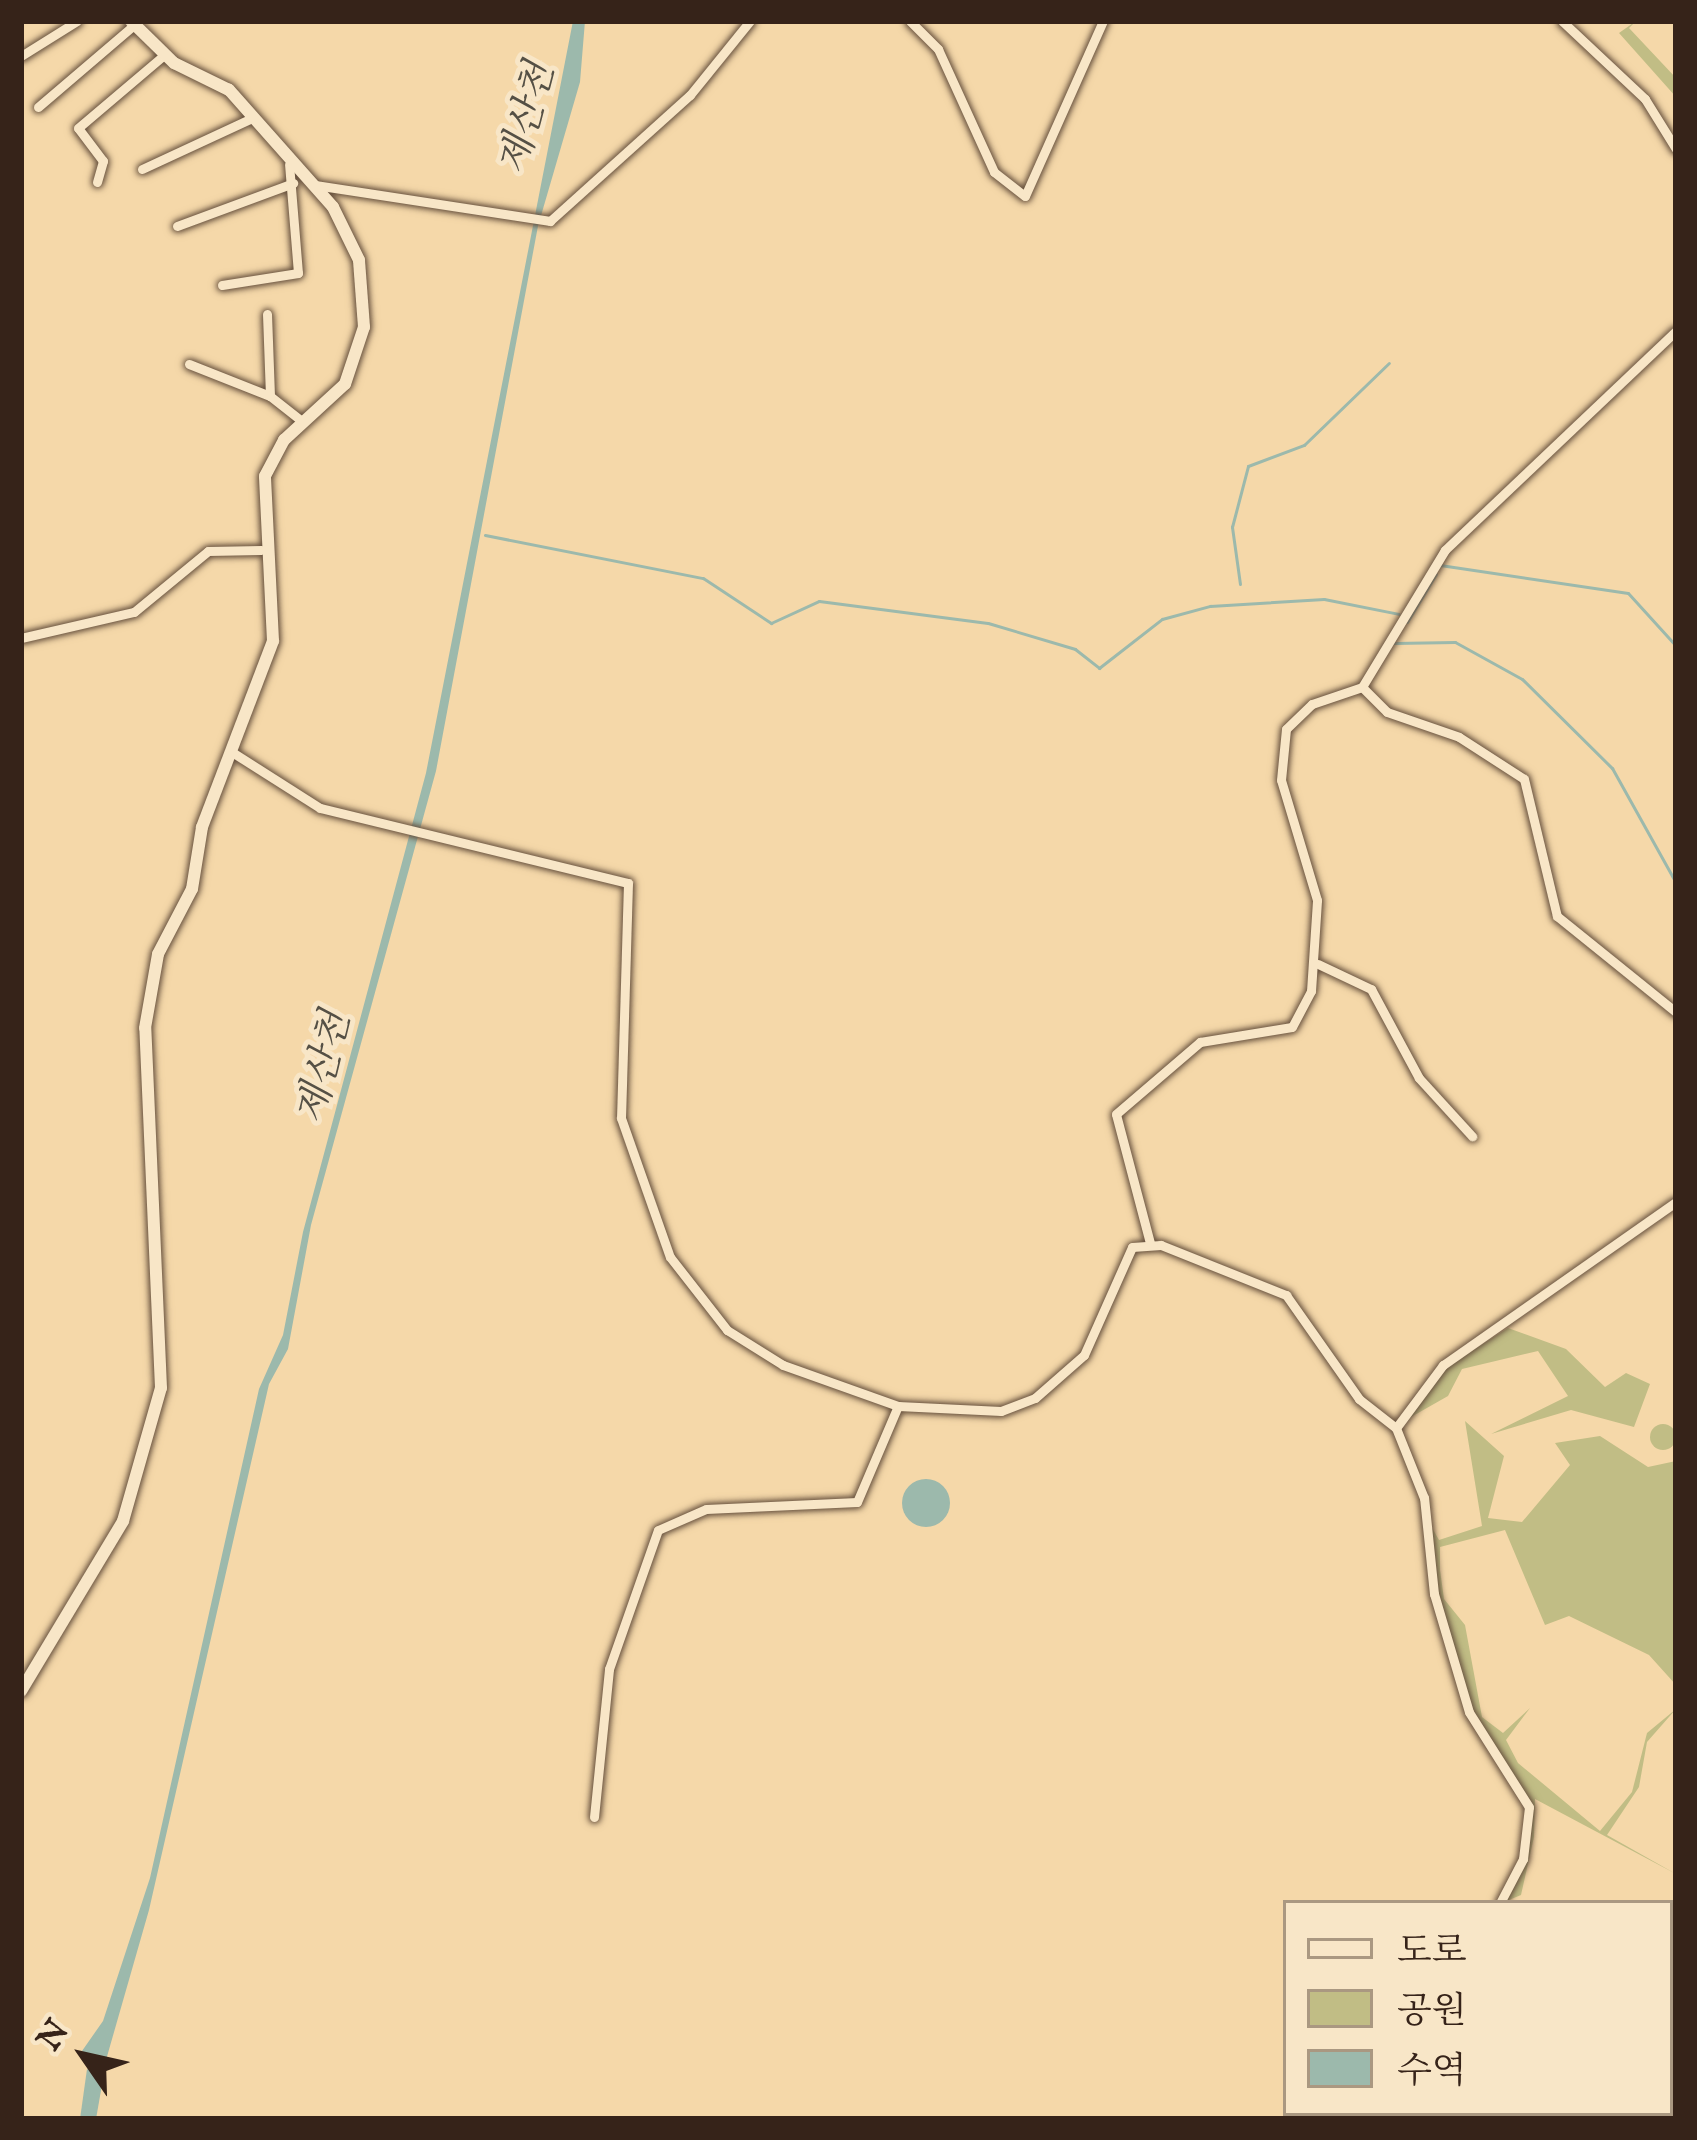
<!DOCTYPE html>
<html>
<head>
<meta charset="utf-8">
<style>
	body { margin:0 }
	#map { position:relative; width:1697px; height:2140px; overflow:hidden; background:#f5d8a9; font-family:"IM FELL English","Noto Serif KR",serif }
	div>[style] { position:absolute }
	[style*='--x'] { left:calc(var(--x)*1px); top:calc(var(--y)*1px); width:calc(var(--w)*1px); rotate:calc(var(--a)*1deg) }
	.green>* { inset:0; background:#c1bd85 }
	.round { border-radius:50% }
	.water>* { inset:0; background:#9cb9ac }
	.stream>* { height:3px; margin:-1.5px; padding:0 1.5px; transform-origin:1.5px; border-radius:1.5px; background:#9cb9ac }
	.roads { filter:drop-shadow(0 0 3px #66503d) drop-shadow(0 0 3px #66503d) }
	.minor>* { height:9px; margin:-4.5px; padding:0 4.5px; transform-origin:4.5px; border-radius:4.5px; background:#f8e6c7 }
	.tertiary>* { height:12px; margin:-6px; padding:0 6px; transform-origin:6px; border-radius:6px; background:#f8e6c7 }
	span { translate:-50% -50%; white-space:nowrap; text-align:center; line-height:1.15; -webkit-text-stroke:10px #f8e6c7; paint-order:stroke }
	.water-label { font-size:39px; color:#555045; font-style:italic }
	.frame { position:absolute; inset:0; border:24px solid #362319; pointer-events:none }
	.legend { position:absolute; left:1283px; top:1900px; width:390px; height:216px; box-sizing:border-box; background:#f8e6c7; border:3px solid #aa9881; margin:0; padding:15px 21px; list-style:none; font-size:36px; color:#362319 }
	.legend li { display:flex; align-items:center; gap:24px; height:60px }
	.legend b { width:60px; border:3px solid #aa9881 }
	.north { position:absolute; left:24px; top:1996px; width:120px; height:120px; -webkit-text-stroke:9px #f8e6c7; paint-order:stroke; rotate:304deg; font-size:33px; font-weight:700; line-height:48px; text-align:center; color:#362319 }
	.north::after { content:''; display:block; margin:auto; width:42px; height:54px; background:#362319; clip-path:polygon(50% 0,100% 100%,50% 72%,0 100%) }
</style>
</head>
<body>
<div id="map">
	<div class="green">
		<i style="clip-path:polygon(1636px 21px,1629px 28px,1676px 78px,1676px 97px,1619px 33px)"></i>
		<i style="clip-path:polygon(1508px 1328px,1566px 1349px,1605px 1387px,1626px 1373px,1650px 1384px,1634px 1427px,1571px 1410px,1491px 1434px,1568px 1396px,1538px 1351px,1462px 1369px,1448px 1396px,1404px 1421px,1445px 1368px)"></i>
		<i style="clip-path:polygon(1465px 1421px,1504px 1456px,1488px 1518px,1522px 1522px,1570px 1465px,1555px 1443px,1600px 1436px,1648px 1467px,1676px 1461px,1676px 1685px,1649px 1655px,1569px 1616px,1545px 1625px,1505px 1530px,1440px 1547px,1440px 1570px,1444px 1599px,1465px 1625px,1482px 1717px,1503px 1733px,1530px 1708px,1506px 1740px,1518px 1763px,1600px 1831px,1632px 1792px,1647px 1733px,1676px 1709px,1647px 1742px,1639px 1787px,1607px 1835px,1676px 1874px,1535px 1799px,1534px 1837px,1521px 1895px,1504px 1902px,1526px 1860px,1532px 1807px,1476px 1719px,1437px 1593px,1430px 1524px,1439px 1540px,1482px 1526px)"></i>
		<i class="round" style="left:1650px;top:1424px;width:26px;height:26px"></i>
	</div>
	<div class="water">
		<i style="clip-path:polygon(573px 21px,585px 21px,580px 82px,538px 226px,436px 771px,311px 1225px,288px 1349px,269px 1384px,149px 1910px,104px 2067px,82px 2051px,103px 2021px,150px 1878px,259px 1389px,283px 1335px,303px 1232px,426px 773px)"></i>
		<i class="round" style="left:902px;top:1479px;width:48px;height:48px"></i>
		<i style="clip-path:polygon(87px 2069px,103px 2079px,96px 2119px,80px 2119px)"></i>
	</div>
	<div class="stream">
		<i style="--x:485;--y:535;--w:222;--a:11.2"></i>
		<i style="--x:703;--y:578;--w:82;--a:33.5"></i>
		<i style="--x:771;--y:623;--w:53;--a:-24.6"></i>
		<i style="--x:819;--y:601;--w:170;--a:7.4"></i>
		<i style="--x:988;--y:623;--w:91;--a:16.6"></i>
		<i style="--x:1075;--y:649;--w:31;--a:38"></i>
		<i style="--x:1099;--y:668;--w:80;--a:-37.9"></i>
		<i style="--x:1162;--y:619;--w:50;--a:-15.2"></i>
		<i style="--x:1210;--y:606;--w:114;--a:-3.5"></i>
		<i style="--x:1324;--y:599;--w:76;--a:11.3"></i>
		<i style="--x:1440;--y:565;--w:190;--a:8.5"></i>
		<i style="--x:1628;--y:593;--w:72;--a:47.8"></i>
		<i style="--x:1240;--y:584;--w:58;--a:-98"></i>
		<i style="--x:1232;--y:527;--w:63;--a:-75.3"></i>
		<i style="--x:1248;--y:466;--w:60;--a:-20.6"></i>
		<i style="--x:1304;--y:445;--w:118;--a:-44"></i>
		<i style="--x:1407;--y:622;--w:56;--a:-58.9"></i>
		<i style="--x:1394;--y:643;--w:61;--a:-0.9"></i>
		<i style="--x:1455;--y:642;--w:77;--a:28.9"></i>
		<i style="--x:1522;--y:679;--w:127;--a:44.7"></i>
		<i style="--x:1612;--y:768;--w:132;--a:60.9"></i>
	</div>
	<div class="roads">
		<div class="minor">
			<i style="--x:910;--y:21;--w:40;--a:45"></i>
			<i style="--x:938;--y:49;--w:135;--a:65.5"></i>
			<i style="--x:994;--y:172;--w:39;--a:38"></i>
			<i style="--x:1025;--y:196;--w:192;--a:-66"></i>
			<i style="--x:1562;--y:21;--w:114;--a:43.2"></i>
			<i style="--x:1645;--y:99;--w:59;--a:58.2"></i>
			<i style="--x:21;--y:56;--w:66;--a:-32"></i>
			<i style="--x:38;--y:107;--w:126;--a:-40.5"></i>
			<i style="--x:142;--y:169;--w:121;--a:-24.9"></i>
			<i style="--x:97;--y:182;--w:22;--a:-74"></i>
			<i style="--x:103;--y:161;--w:41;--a:-127.1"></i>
			<i style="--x:78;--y:128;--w:113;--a:-40.3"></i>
			<i style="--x:315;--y:185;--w:238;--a:8.7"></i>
			<i style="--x:550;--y:221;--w:188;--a:-42"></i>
			<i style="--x:690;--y:95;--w:95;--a:-51"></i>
			<i style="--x:177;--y:226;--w:124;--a:-20.3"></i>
			<i style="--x:222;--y:285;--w:77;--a:-9"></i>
			<i style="--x:298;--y:273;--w:109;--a:-94.7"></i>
			<i style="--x:267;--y:314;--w:82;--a:87.9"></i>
			<i style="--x:189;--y:364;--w:87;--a:21.6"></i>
			<i style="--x:270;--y:396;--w:42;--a:38.2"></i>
			<i style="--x:21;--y:638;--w:116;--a:-13"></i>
			<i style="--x:134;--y:612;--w:96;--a:-39.5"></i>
			<i style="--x:208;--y:551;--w:53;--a:-1.1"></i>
			<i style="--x:1362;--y:687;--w:35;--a:45"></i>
			<i style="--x:1387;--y:712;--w:76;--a:19.1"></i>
			<i style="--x:1459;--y:737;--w:77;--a:32.9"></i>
			<i style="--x:1524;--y:779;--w:141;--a:76.5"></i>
			<i style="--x:1557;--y:916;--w:153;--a:38.9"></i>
			<i style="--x:232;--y:752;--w:104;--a:32.5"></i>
			<i style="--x:320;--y:808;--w:317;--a:13.7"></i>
			<i style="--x:628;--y:883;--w:235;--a:91.7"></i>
			<i style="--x:621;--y:1118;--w:147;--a:70.6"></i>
			<i style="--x:670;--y:1257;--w:93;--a:52"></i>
			<i style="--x:727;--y:1330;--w:66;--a:32"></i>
			<i style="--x:783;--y:1365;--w:122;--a:19.6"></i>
			<i style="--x:1318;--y:964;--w:59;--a:25.3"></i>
			<i style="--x:1371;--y:989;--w:101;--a:61.7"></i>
			<i style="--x:1419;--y:1078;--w:79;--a:47.6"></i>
			<i style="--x:1150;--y:1243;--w:133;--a:-104.8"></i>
			<i style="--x:1116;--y:1114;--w:111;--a:-40.6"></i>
			<i style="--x:1200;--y:1042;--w:93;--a:-9.3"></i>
			<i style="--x:1292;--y:1027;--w:41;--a:-62.2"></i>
			<i style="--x:1311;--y:991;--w:91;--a:-86.2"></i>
			<i style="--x:1317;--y:900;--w:125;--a:-106.7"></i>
			<i style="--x:1281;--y:780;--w:51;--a:-84.4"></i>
			<i style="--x:1286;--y:729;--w:36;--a:-44"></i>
			<i style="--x:1312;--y:704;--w:53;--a:-18.8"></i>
			<i style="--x:1362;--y:687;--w:160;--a:-58.8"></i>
			<i style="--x:1445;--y:550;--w:318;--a:-43.5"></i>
			<i style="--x:594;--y:1817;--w:149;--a:-84.2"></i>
			<i style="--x:609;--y:1669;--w:147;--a:-70.6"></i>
			<i style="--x:658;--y:1530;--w:52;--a:-23.6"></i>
			<i style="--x:706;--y:1509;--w:151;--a:-2.7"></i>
			<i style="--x:857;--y:1502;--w:104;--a:-66.9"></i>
			<i style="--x:898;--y:1406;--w:103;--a:2.8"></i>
			<i style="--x:1001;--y:1411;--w:36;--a:-21"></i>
			<i style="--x:1035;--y:1398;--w:65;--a:-41.3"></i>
			<i style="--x:1084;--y:1355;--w:118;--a:-66"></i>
			<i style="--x:1132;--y:1247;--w:29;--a:-4"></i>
			<i style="--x:1161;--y:1245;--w:135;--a:21.8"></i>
			<i style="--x:1286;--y:1295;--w:127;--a:54.9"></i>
			<i style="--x:1359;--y:1399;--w:47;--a:38.1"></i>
			<i style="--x:1500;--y:1903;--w:50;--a:-62.4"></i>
			<i style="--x:1523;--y:1859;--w:52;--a:-83.4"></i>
			<i style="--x:1529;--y:1807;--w:112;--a:-122.3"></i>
			<i style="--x:1469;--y:1712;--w:123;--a:-106.5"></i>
			<i style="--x:1434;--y:1594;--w:97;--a:-95.9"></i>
			<i style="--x:1424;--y:1498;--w:75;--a:-111.8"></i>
			<i style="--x:1396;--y:1428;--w:79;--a:-53.3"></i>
			<i style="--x:1443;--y:1365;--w:284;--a:-35"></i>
			<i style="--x:1670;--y:2002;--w:6;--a:-18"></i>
			<i style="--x:1473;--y:2119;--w:6;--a:-81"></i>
		</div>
		<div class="tertiary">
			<i style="--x:21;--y:1691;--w:198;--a:-59"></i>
			<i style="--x:123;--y:1521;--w:138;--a:-74.1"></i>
			<i style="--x:161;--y:1388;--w:360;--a:-92.5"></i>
			<i style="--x:145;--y:1028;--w:75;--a:-80"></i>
			<i style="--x:158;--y:954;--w:73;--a:-62.4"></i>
			<i style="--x:192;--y:889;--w:63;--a:-80.8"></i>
			<i style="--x:202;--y:827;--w:199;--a:-69.1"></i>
			<i style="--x:273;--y:641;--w:165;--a:-92.8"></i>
			<i style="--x:265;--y:476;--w:41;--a:-62.2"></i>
			<i style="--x:284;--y:440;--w:83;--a:-42.6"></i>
			<i style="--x:345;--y:384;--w:60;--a:-71.6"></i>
			<i style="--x:364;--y:327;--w:67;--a:-94.3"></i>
			<i style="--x:359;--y:260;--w:59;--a:-116.1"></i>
			<i style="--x:333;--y:207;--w:157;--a:-131.6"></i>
			<i style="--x:229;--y:90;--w:61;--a:-153.9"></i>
			<i style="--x:174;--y:63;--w:60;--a:-135.7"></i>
		</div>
	</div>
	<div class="water-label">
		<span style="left:529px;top:119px;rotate:-75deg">제산천</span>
		<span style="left:326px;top:1068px;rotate:-76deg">제산천</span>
	</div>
	<div class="frame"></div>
	<ul class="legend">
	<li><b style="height:15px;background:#f8e6c7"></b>도로</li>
	<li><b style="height:33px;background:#c1bd85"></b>공원</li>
	<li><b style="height:33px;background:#9cb9ac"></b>수역</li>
	</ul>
	<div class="north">N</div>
</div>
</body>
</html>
